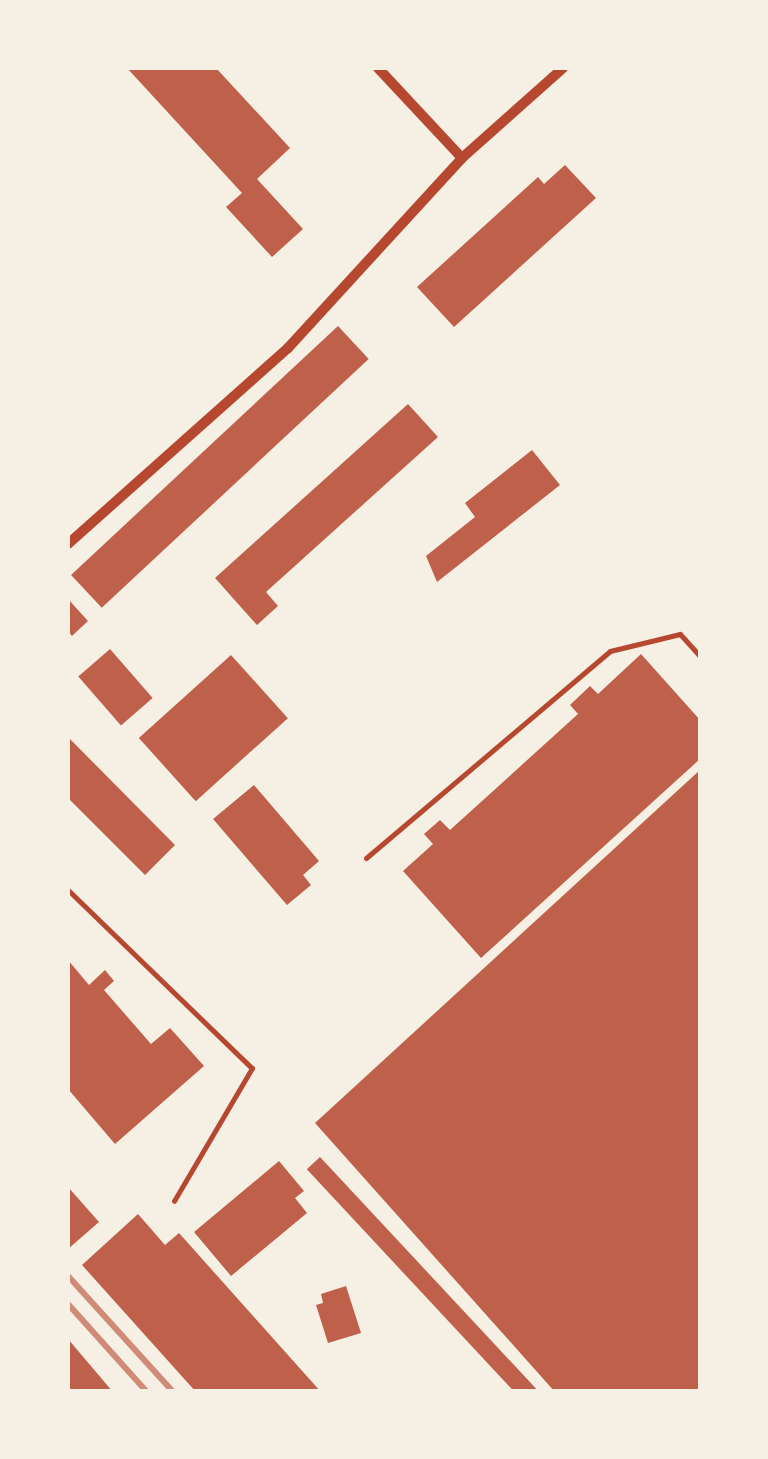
<!DOCTYPE html>
<html>
<head>
<meta charset="utf-8">
<style>
	body { margin:0 }
	#map { position:relative; width:768px; height:1459px; overflow:hidden; background:#f6efe4; font-family:"Sofia Sans Condensed",sans-serif }
	div>[style] { position:absolute }
	[style*='--x'] { left:calc(var(--x)*1px); top:calc(var(--y)*1px); width:calc(var(--w)*1px); rotate:calc(var(--a)*1deg) }
	.building>* { inset:0; background:#bf614a; transform-origin:0 0 }
	.service>* { height:5px; margin:-2.5px; padding:0 2.5px; transform-origin:2.5px; border-radius:2.5px; background:#b5482f }
	.minor>* { height:10px; margin:-5px; padding:0 5px; transform-origin:5px; border-radius:5px; background:#b5482f }
	.rail>* { height:6px; margin:-3px; padding:0 3px; transform-origin:3px; border-radius:3px; background:#cf8b77 }
	span { translate:-50% -50%; white-space:nowrap; text-align:center; line-height:1.15; -webkit-text-stroke:10px #f6efe4; paint-order:stroke }
	.frame { position:absolute; inset:0; border:70px solid #f6efe4; pointer-events:none }
</style>
</head>
<body>
<div id="map">
	<div class="building">
		<i style="clip-path:polygon(127px 68px,216px 68px,290px 148px,257px 179px,303px 229px,272px 257px,226px 207px,242px 193px)"></i>
		<i style="clip-path:polygon(565px 165px,596px 198px,454px 327px,417px 287px,538px 177px,544px 184px)"></i>
		<i style="left:338px;top:326px;width:45px;height:365px;rotate:47deg"></i>
		<i style="clip-path:polygon(408px 404px,438px 437px,266px 592px,278px 606px,257px 625px,215px 578px)"></i>
		<i style="clip-path:polygon(532px 450px,560px 485px,437px 582px,426px 556px,475px 517px,465px 503px)"></i>
		<i style="clip-path:polygon(68px 599px,88px 621px,72px 636px,68px 631px)"></i>
		<i style="left:110px;top:649px;width:65px;height:42px;rotate:49deg"></i>
		<i style="clip-path:polygon(641px 654px,700px 720px,700px 759px,481px 958px,403px 871px,433px 844px,424px 834px,440px 820px,450px 830px,578px 714px,570px 705px,590px 686px,598px 694px)"></i>
		<i style="left:231px;top:655px;width:85px;height:124px;rotate:48deg"></i>
		<i style="clip-path:polygon(68px 737px,175px 845px,145px 875px,68px 798px)"></i>
		<i style="clip-path:polygon(700px 770px,700px 1392px,555px 1392px,315px 1123px)"></i>
		<i style="clip-path:polygon(254px 785px,319px 861px,303px 875px,311px 885px,287px 905px,213px 819px)"></i>
		<i style="clip-path:polygon(68px 960px,89px 985px,105px 970px,114px 981px,104px 990px,151px 1044px,170px 1028px,204px 1066px,115px 1144px,68px 1089px)"></i>
		<i style="left:320px;top:1157px;width:320px;height:18px;rotate:47deg"></i>
		<i style="clip-path:polygon(279px 1161px,304px 1191px,295px 1198px,307px 1213px,231px 1276px,194px 1232px)"></i>
		<i style="clip-path:polygon(68px 1187px,99px 1222px,68px 1249px)"></i>
		<i style="clip-path:polygon(138px 1214px,165px 1245px,179px 1233px,321px 1392px,196px 1392px,82px 1265px)"></i>
		<i style="clip-path:polygon(346px 1286px,361px 1333px,328px 1343px,316px 1305px,323px 1303px,321px 1294px)"></i>
		<i style="clip-path:polygon(68px 1339px,113px 1392px,68px 1392px)"></i>
	</div>
	<div class="service">
		<i style="--x:366;--y:858;--w:320;--a:-40.3"></i>
		<i style="--x:610;--y:651;--w:72;--a:-13.7"></i>
		<i style="--x:680;--y:634;--w:30;--a:48"></i>
		<i style="--x:68;--y:890;--w:256;--a:44.1"></i>
		<i style="--x:252;--y:1068;--w:154;--a:120.4"></i>
	</div>
	<div class="minor">
		<i style="--x:378;--y:68;--w:123;--a:47"></i>
		<i style="--x:68;--y:544;--w:295;--a:-41.7"></i>
		<i style="--x:288;--y:348;--w:258;--a:-47.5"></i>
		<i style="--x:462;--y:158;--w:135;--a:-41.7"></i>
	</div>
	<div class="rail">
		<i style="--x:68;--y:1276;--w:156;--a:47.8"></i>
		<i style="--x:68;--y:1304;--w:118;--a:48.1"></i>
	</div>
	<div class="frame"></div>
</div>
</body>
</html>
